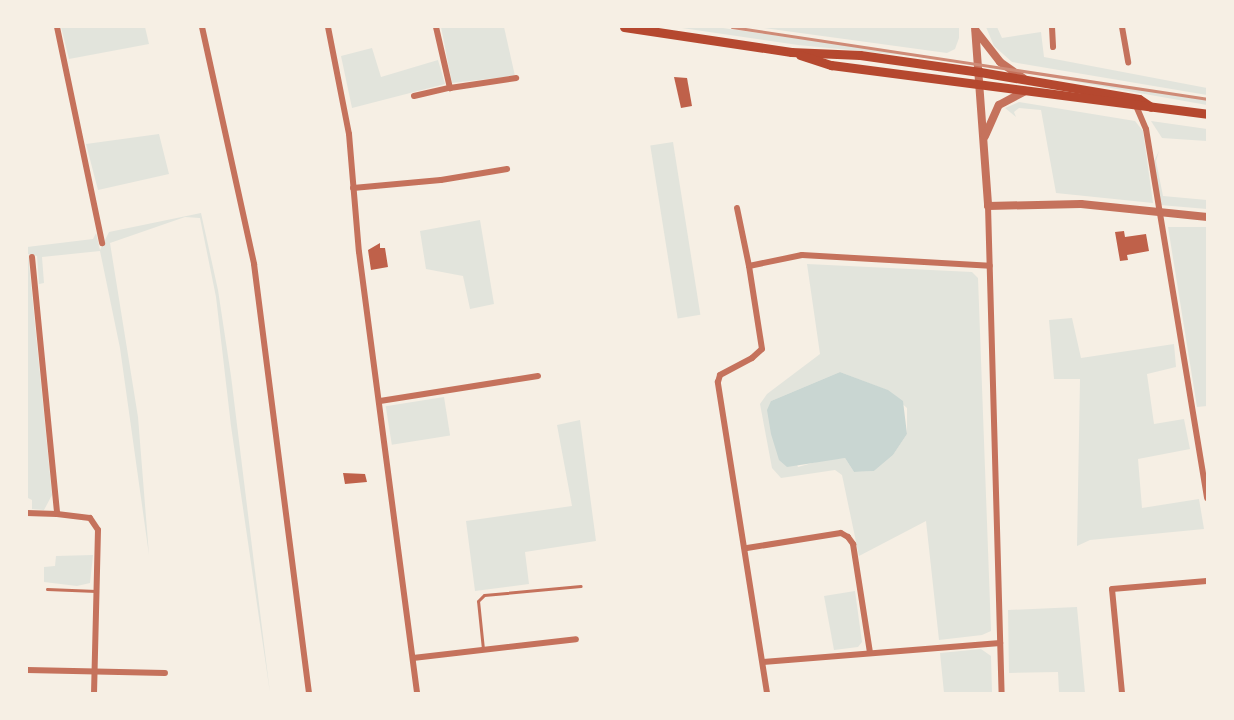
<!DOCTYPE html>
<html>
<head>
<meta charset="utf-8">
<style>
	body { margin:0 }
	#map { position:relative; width:1234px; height:720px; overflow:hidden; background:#f6efe4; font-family:Ubuntu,sans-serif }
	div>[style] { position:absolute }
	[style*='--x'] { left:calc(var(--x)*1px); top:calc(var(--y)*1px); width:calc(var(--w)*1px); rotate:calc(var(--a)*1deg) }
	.green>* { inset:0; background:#e2e4dc; transform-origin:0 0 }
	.water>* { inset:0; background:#c9d6d2 }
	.building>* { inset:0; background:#bf614a }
	.service>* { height:3px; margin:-1.5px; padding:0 1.5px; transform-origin:1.5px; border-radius:1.5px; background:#c5725c }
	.minor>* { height:6px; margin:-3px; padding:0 3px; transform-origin:3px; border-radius:3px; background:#c5725c }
	.tertiary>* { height:8px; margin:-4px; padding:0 4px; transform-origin:4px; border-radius:4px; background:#c5725c }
	.primary>* { height:9px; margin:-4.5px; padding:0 4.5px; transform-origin:4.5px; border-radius:4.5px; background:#b5482f }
	.rail>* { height:3px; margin:-1.5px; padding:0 1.5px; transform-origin:1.5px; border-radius:1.5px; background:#cf8b77 }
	span { translate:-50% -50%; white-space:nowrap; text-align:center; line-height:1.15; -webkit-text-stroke:4.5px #f6efe4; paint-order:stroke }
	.frame { position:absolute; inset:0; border:28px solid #f6efe4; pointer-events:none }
</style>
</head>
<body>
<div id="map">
	<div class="green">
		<i style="clip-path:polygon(61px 27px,145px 27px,149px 44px,69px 59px)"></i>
		<i style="clip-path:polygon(441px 27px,504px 27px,515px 76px,452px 83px)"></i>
		<i style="clip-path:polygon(675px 27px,716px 27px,943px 59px,798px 45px)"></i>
		<i style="clip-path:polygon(756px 27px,959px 27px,959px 38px,955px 49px,947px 53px)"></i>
		<i style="clip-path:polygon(986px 27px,997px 27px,1002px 38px,1041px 32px,1044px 57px,1207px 88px,1207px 95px,1012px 62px,994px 46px)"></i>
		<i style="clip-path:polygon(372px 48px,381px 77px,438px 60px,445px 84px,352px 108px,341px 56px)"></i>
		<i style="clip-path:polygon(1029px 72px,1207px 100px,1207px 105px,1032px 74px)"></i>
		<i style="clip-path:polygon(1019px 102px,1135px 121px,1143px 131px,1153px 203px,1056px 193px,1041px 110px,1019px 108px,1014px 112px,1016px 117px,1005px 108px)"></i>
		<i style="clip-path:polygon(1151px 121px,1207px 129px,1207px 141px,1162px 138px)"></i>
		<i style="clip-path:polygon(159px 134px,169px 174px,98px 190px,86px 144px)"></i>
		<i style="left:673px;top:142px;width:175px;height:23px;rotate:81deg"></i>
		<i style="clip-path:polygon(1159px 151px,1156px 161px,1163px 196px,1207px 200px,1207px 209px,1160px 205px,1153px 163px)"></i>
		<i style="clip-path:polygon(201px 213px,218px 290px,231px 376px,270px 693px,231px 426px,216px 297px,200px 218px,185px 217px,110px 243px,138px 417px,149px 555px,120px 348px,100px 251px,42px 257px,44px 283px,39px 284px,37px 256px,28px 254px,52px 495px,44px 510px,32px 509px,32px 500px,28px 498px,27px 247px,93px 239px,96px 233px,100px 250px,109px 232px)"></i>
		<i style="clip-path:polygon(480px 220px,494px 304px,470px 309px,463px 276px,426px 269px,420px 231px)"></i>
		<i style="clip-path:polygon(1168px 227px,1207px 227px,1207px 406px,1197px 407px)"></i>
		<i style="clip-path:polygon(evenodd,807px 264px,972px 272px,978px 278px,991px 631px,982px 635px,939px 640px,926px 521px,859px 556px,842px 475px,835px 470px,781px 478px,772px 468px,760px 404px,767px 394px,820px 354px,807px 264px,840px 372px,887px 390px,907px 408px,907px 434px,893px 455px,874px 471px,854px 472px,845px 458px,823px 460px,798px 467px,771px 401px,840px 372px)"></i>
		<i style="clip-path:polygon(1072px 318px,1081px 358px,1174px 344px,1176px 367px,1147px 374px,1154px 424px,1184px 419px,1190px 449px,1138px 459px,1142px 508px,1199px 499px,1204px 529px,1090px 540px,1077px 546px,1080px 379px,1054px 379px,1049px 320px)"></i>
		<i style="left:444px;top:397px;width:39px;height:59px;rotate:81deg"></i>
		<i style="clip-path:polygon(580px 420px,596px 541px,525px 552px,529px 584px,475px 591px,466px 521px,572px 506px,557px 425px)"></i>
		<i style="clip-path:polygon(93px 555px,90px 583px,77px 586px,44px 582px,44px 567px,55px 566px,56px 556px)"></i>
		<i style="clip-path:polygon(855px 591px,862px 642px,858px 647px,834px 650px,824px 596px)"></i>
		<i style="clip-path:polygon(1077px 607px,1085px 693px,1059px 693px,1058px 672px,1009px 673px,1008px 610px)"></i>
		<i style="clip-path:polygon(981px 649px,991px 656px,992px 693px,944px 693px,940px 653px)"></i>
	</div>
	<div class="water">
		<i style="clip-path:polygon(840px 372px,888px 390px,903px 401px,907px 434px,893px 455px,874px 471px,854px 472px,845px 458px,787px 467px,779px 460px,771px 434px,767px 410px,771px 401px)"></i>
	</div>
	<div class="building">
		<i style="clip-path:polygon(674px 77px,687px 78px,692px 106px,681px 108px)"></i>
		<i style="clip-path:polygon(1124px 231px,1125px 237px,1146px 234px,1149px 251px,1127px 255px,1128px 260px,1120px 261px,1115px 232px)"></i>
		<i style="clip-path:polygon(380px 243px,380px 248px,385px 248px,388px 267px,371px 270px,368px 250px)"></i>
		<i style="clip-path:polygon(343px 473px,365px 474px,367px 482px,345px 484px)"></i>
	</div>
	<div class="service">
		<i style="--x:47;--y:589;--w:49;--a:2.3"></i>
		<i style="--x:483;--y:649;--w:48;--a:-95.9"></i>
		<i style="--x:478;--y:601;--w:8;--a:-45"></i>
		<i style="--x:484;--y:595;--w:97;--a:-5.3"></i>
	</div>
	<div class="minor">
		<i style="--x:57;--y:27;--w:221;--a:78.2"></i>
		<i style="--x:202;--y:27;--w:243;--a:77.6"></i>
		<i style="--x:254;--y:264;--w:433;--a:82.7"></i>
		<i style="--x:328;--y:27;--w:109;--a:78.9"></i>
		<i style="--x:349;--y:134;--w:118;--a:85.2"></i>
		<i style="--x:359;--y:252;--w:445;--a:82.5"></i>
		<i style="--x:436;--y:27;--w:63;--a:77.1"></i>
		<i style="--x:450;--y:88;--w:67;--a:-8.6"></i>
		<i style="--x:1052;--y:27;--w:20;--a:87"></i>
		<i style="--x:1122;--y:27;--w:36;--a:80"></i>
		<i style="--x:414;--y:96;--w:37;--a:-13"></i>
		<i style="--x:1137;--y:108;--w:23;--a:67"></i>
		<i style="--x:1146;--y:129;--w:374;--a:80.6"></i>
		<i style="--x:353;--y:188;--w:88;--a:-5.2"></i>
		<i style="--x:441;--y:180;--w:67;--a:-9.5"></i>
		<i style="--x:988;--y:206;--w:487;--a:88.4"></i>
		<i style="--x:737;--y:208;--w:59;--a:78.3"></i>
		<i style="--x:32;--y:257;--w:258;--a:84.4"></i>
		<i style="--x:57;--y:514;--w:33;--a:7"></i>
		<i style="--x:90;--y:518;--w:14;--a:56"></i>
		<i style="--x:98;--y:530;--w:163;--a:91.4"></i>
		<i style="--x:380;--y:401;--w:160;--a:-9"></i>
		<i style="--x:27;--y:513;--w:30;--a:2"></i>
		<i style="--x:747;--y:548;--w:95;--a:-9.1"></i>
		<i style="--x:841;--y:533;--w:8;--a:30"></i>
		<i style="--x:848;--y:537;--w:9;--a:54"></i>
		<i style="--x:853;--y:544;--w:109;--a:81.1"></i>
		<i style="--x:413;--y:658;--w:164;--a:-6.6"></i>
		<i style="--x:763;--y:662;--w:238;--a:-4.6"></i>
		<i style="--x:27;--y:670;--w:138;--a:1.2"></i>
		<i style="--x:767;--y:693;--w:315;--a:-99"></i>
		<i style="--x:718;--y:382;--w:7;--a:-74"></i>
		<i style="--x:720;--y:375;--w:36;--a:-28"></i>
		<i style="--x:752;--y:358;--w:13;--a:-42"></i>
		<i style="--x:762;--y:349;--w:84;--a:-98.9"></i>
		<i style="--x:749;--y:266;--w:54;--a:-11.7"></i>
		<i style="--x:802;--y:255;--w:188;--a:3.3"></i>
		<i style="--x:1122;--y:693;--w:104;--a:-95.5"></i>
		<i style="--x:1112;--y:589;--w:95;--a:-4.8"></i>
	</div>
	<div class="tertiary">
		<i style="--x:975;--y:27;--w:179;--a:85.8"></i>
		<i style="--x:988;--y:206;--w:93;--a:-1.2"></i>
		<i style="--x:1081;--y:204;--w:127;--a:5.9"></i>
		<i style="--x:976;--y:31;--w:39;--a:52"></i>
		<i style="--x:1000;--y:62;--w:29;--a:35"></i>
		<i style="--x:985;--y:136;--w:34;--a:-66"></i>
		<i style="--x:999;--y:105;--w:30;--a:-28"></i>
	</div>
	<div class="primary">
		<i style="--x:624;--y:27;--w:169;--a:8.5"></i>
		<i style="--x:791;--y:52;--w:69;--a:2.5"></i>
		<i style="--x:860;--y:55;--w:121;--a:8.1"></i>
		<i style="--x:980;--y:72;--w:161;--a:9.6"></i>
		<i style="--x:1139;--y:99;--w:14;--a:34"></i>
		<i style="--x:800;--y:55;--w:33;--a:18"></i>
		<i style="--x:831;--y:65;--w:379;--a:7.4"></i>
	</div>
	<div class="rail">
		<i style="--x:732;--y:27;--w:480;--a:8.6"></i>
	</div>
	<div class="frame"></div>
</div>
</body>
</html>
